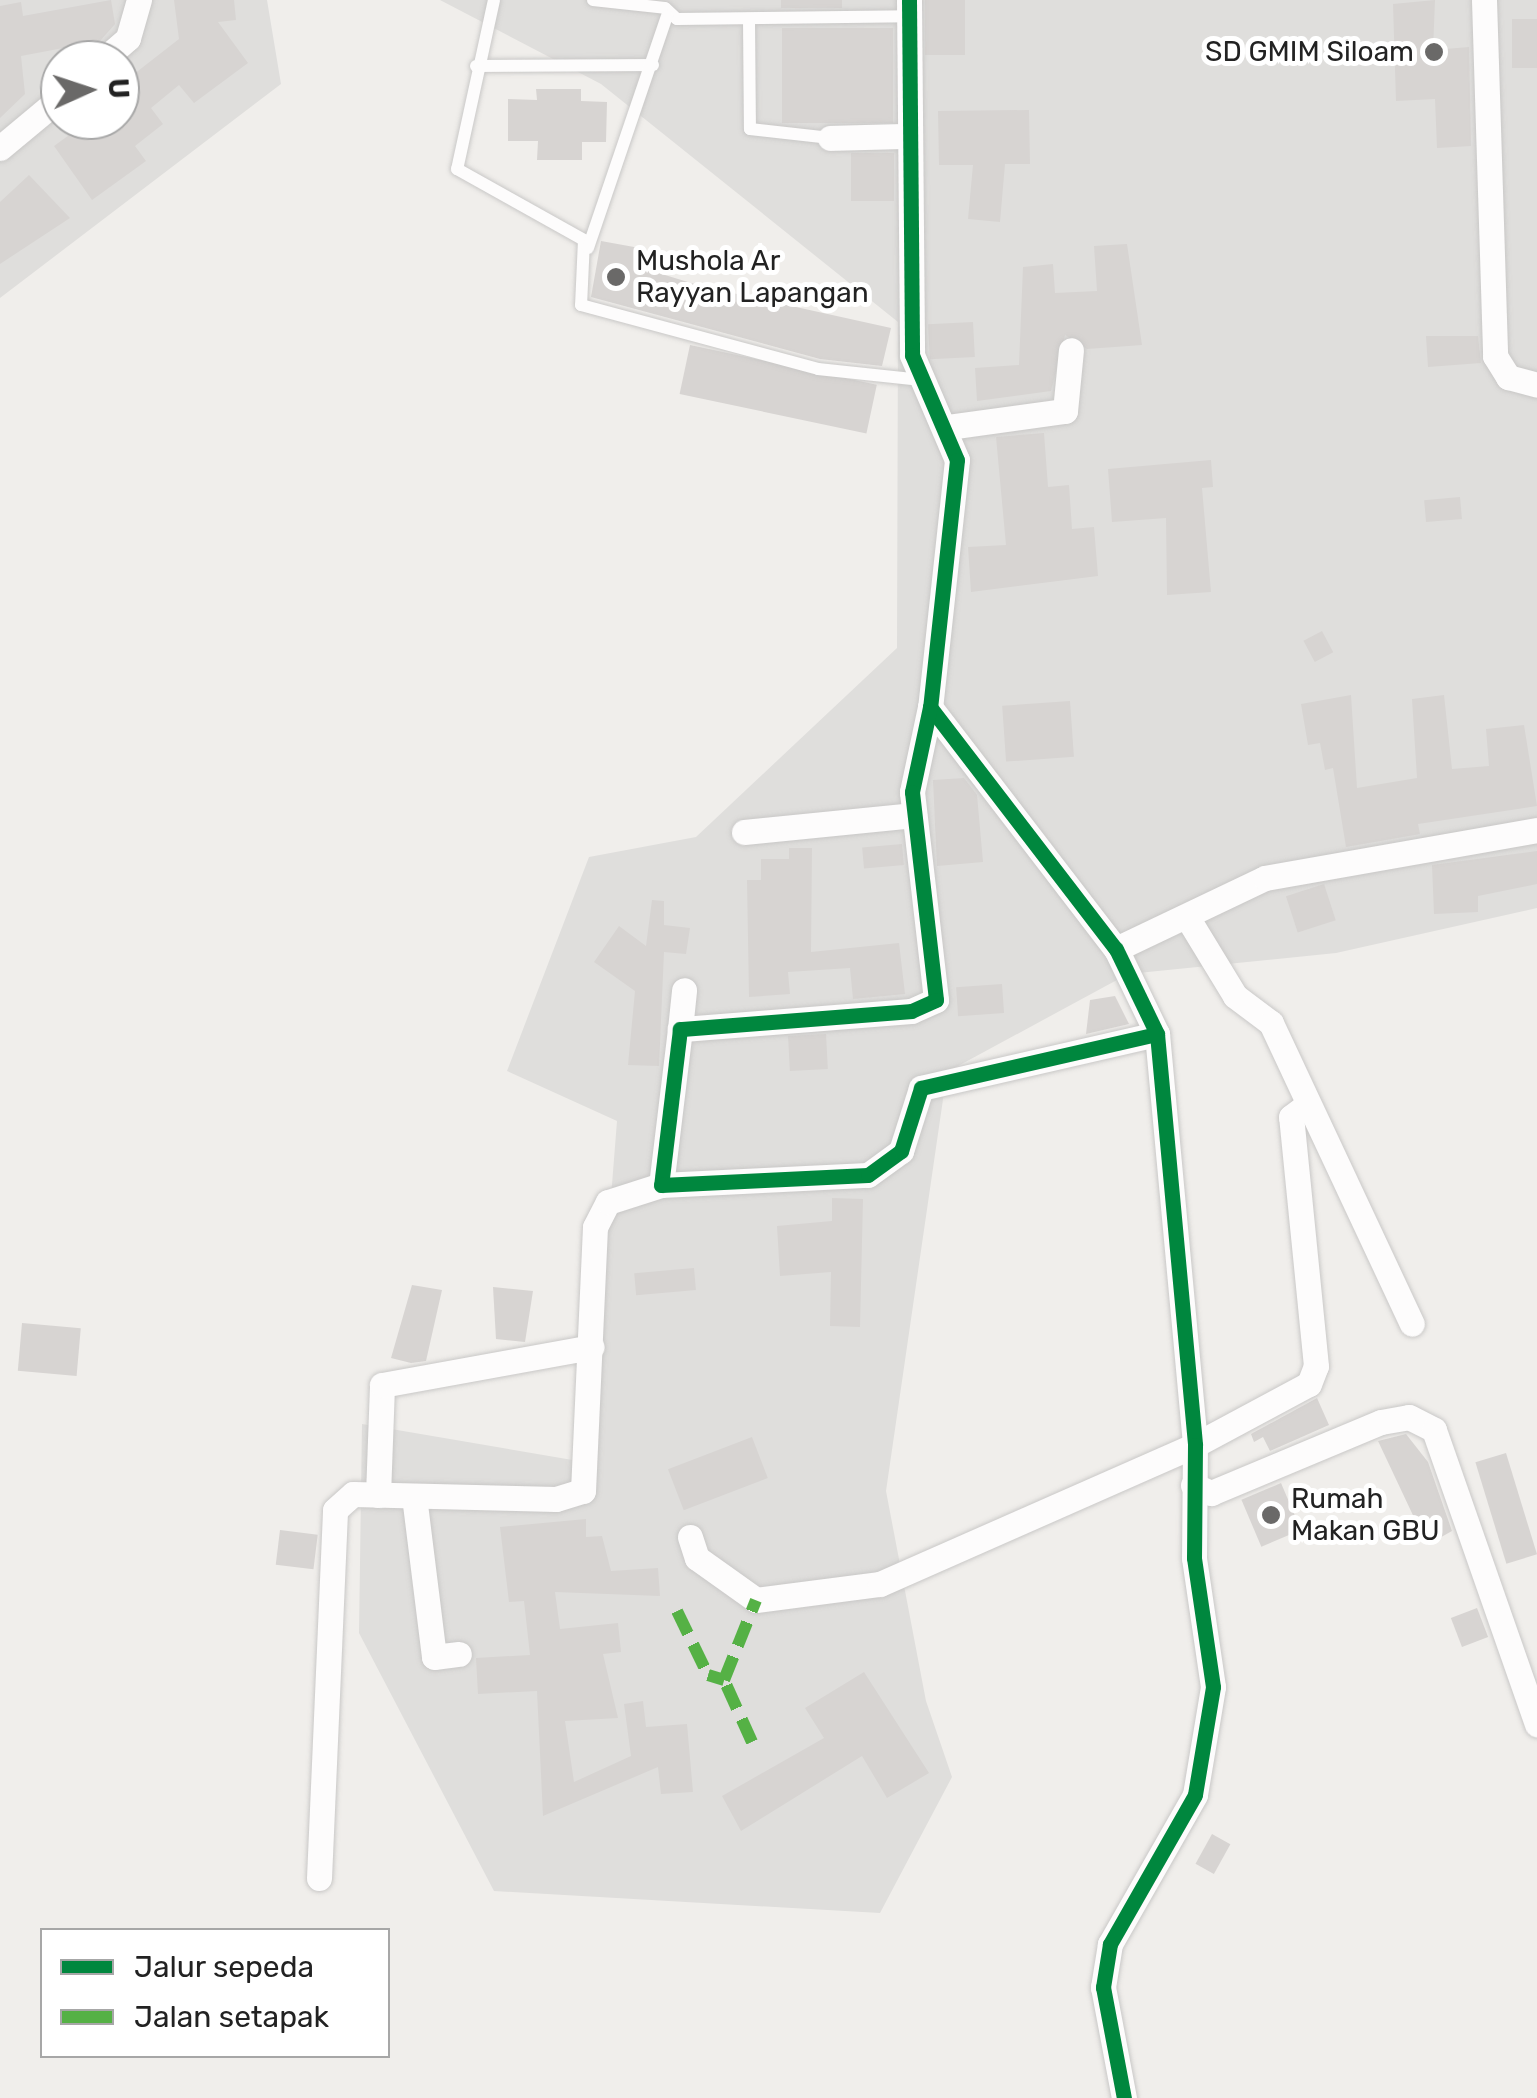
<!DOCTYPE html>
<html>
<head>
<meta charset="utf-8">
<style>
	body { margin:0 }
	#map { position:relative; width:1537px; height:2098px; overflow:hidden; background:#f0eeeb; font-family:Rubik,sans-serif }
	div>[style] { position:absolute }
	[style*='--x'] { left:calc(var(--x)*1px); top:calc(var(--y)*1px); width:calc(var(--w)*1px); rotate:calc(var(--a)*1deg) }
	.residential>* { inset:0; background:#dfdedc }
	.building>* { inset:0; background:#d7d4d2; transform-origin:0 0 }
	.roads { filter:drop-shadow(0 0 2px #c9c8c7) drop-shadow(0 0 2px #c9c8c7) }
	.lane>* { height:12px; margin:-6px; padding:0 6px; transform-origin:6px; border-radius:6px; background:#fdfcfc }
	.street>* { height:25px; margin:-12.5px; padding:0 12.5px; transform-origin:12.5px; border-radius:12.5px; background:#fdfcfc }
	.quiet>* { height:12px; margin-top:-6px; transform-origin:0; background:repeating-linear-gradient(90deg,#55b145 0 25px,transparent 0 37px) }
	.cycleway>* { height:15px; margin:-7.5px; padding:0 7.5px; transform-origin:7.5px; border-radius:7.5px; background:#00873e }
	.dots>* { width:28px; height:28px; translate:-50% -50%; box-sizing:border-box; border:5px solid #fff; border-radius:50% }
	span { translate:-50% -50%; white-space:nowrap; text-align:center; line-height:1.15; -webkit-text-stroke:10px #fff; paint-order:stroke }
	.poi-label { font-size:28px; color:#222 }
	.right { translate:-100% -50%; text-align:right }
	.left { translate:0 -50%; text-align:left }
	.legend { position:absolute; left:40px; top:1928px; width:350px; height:130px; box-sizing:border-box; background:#fff; border:2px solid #a7a7a7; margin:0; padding:12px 18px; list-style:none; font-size:30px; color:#222 }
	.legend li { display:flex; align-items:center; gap:20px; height:50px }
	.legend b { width:50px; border:2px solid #a7a7a7 }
	.north { position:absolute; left:40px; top:40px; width:100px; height:100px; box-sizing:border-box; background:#fff; border:2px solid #a7a7a7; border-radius:50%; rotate:87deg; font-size:28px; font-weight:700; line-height:40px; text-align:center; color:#222 }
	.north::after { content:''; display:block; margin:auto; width:35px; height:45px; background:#6a6968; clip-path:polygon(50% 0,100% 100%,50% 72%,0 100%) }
</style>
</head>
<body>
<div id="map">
	<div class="residential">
		<i style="clip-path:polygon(evenodd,0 0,267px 0,281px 84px,0 298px,0 0,60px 60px,120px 60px,120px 120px,60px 120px,60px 60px)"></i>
		<i style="clip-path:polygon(440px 0,1537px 0,1537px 908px,1336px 953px,1128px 974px,947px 1072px,886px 1491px,926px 1701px,952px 1777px,880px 1913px,494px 1891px,359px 1633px,362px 1424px,590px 1463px,617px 1121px,507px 1071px,589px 857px,696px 837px,897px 648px,898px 322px,601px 84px)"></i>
	</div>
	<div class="building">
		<i style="clip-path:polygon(111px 0,115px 24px,100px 41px,21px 56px,25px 94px,0 118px,0 6px,21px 2px,23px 16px)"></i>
		<i style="clip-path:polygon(174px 0,234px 0,236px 20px,218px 22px,248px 63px,194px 103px,179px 85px,151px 108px,163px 124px,135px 146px,146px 161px,92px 200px,54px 146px,90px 120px,120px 120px,120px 85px,179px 39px)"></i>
		<i style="left:781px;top:0;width:61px;height:8px"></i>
		<i style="left:925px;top:0;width:40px;height:55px"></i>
		<i style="clip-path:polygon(1435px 0,1433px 50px,1469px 47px,1471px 146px,1437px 148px,1435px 99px,1396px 101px,1393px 4px)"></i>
		<i style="left:1537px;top:19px;width:49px;height:25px;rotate:90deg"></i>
		<i style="left:782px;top:28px;width:111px;height:95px"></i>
		<i style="clip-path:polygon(536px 89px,581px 89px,581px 101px,607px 102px,606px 142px,582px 142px,582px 160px,537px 160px,538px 141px,508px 141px,508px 99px,537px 100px)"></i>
		<i style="clip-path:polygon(1029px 110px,1030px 164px,1005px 164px,1000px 222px,968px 219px,973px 165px,939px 165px,938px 111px)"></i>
		<i style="left:894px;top:153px;width:48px;height:43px;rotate:90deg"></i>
		<i style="clip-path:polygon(29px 175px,70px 218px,0 264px,0 202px)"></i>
		<i style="clip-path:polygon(601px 241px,645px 249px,642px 268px,701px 286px,891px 328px,882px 366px,820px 359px,591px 297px)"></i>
		<i style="clip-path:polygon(1127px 244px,1142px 345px,1087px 349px,1065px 335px,1051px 391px,977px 401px,975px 368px,1019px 365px,1023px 267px,1053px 264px,1055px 293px,1097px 291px,1094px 246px)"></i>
		<i style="left:973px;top:322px;width:35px;height:45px;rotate:87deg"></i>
		<i style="clip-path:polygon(1426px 336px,1478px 336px,1481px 363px,1428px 367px)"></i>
		<i style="left:690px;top:345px;width:191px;height:50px;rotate:12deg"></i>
		<i style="clip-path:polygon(1044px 433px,1048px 487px,1069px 485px,1072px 529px,1094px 527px,1098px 576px,971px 592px,968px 547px,1006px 545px,996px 437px)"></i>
		<i style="clip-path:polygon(1211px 460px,1213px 487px,1202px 488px,1211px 592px,1167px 595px,1166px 518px,1112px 522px,1108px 469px)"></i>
		<i style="left:1460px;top:497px;width:22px;height:36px;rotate:85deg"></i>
		<i style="left:1322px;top:631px;width:24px;height:21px;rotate:62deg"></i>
		<i style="clip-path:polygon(1351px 695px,1357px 788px,1417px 778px,1412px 699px,1444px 695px,1452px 769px,1489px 766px,1486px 729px,1524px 725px,1537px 806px,1418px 824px,1420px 834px,1346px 847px,1333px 768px,1325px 770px,1320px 743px,1308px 745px,1301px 704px)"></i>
		<i style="left:1070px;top:701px;width:56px;height:68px;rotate:86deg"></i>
		<i style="clip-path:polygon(964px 778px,977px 795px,983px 862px,937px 866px,933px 780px)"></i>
		<i style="left:902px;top:844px;width:21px;height:40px;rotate:85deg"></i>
		<i style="clip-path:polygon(789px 848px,812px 848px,811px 952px,899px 943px,905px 994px,853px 999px,850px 968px,788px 972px,790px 994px,749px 997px,747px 880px,761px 880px,761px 859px,789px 859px)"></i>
		<i style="clip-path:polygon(1537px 851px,1537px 884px,1478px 896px,1478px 912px,1434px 914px,1432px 865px)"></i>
		<i style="left:1324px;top:884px;width:38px;height:40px;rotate:72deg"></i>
		<i style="clip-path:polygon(652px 900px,664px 901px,664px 925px,690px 928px,686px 954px,664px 952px,659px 1066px,628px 1065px,635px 991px,594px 962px,619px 926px,646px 946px)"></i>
		<i style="left:1002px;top:984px;width:29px;height:46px;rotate:86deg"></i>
		<i style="clip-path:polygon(1115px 996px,1129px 1024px,1086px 1034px,1090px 1000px)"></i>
		<i style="left:826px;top:1034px;width:35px;height:38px;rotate:87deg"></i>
		<i style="clip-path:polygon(832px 1198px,863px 1199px,860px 1327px,830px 1326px,831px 1272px,780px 1276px,777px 1226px,832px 1221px)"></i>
		<i style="left:694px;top:1268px;width:22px;height:60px;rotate:85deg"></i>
		<i style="clip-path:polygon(412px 1285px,442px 1290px,426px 1361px,411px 1363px,391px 1358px)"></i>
		<i style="clip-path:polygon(493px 1287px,533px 1291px,525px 1342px,496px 1339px)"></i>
		<i style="left:22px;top:1323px;width:59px;height:48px;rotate:5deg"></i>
		<i style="clip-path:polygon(1317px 1398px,1329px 1425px,1270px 1451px,1263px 1437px,1254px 1442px,1251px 1434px)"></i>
		<i style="clip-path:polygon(1406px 1434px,1428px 1462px,1452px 1531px,1427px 1545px,1378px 1441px)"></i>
		<i style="left:752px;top:1437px;width:44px;height:90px;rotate:69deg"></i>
		<i style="left:1506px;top:1453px;width:106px;height:32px;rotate:73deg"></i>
		<i style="left:1281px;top:1483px;width:51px;height:43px;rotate:67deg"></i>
		<i style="clip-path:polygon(586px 1519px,586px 1537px,602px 1536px,611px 1571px,658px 1568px,660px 1596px,555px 1592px,560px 1629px,618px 1623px,621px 1652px,603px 1654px,618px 1718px,565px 1721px,574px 1782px,631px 1756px,624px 1704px,643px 1701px,646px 1727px,687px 1724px,693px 1792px,661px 1794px,658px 1767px,543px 1816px,537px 1691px,478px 1694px,476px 1658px,530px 1655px,524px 1601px,509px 1602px,500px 1527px)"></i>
		<i style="left:280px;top:1530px;width:38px;height:35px;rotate:7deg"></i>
		<i style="left:1477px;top:1608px;width:31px;height:28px;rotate:69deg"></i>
		<i style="clip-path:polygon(864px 1672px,929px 1773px,887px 1798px,862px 1756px,741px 1831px,722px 1796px,824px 1738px,805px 1708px)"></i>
		<i style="left:1212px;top:1834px;width:21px;height:34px;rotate:29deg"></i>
	</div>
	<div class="roads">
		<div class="lane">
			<i style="--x:494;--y:0;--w:173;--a:102.3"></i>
			<i style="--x:457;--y:169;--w:145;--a:29.2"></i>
			<i style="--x:584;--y:240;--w:65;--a:92.6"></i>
			<i style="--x:581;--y:305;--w:245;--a:15.1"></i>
			<i style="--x:818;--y:369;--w:104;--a:6.1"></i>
			<i style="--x:593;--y:0;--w:72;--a:6.3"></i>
			<i style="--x:665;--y:8;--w:16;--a:43"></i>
			<i style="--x:677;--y:19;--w:232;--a:-0.7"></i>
			<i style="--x:749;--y:20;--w:109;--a:89.5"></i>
			<i style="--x:750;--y:129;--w:81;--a:6.4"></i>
			<i style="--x:476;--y:66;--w:177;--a:-0.3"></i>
			<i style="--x:588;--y:248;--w:245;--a:-71.2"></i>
		</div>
		<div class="street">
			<i style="--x:909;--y:0;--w:355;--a:89.5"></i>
			<i style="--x:912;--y:355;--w:114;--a:66.8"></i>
			<i style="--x:957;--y:460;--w:248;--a:96.2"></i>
			<i style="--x:930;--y:707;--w:305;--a:52.5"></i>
			<i style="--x:1116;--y:949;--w:94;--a:64.2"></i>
			<i style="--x:1157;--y:1034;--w:413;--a:84.7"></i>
			<i style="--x:1195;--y:1445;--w:113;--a:90.5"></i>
			<i style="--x:1194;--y:1558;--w:130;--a:81.6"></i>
			<i style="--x:1213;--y:1687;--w:109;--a:99.5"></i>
			<i style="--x:1195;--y:1795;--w:172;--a:119.7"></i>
			<i style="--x:1110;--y:1944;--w:44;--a:99.2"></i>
			<i style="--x:1103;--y:1987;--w:113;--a:79.3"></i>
			<i style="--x:1484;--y:0;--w:356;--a:88.2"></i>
			<i style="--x:1495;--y:356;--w:25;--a:58"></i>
			<i style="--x:1508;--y:377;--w:30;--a:15"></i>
			<i style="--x:103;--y:60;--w:33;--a:-41"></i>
			<i style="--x:128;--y:38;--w:40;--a:-74"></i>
			<i style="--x:830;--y:138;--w:79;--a:-1.5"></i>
			<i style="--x:0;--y:148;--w:78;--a:-39.8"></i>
			<i style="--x:948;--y:427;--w:118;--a:-7.8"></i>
			<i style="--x:1065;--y:411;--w:61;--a:-84.4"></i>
			<i style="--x:930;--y:707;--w:87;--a:102"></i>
			<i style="--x:912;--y:792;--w:209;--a:83.4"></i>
			<i style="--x:936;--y:1000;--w:27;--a:156"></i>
			<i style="--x:911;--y:1011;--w:232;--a:175.5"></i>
			<i style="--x:680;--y:1029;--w:157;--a:96.9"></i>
			<i style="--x:661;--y:1185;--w:207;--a:-2.8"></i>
			<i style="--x:868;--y:1175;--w:41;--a:-36"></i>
			<i style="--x:901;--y:1151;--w:66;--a:-72.4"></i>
			<i style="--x:921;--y:1088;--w:242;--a:-12.9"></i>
			<i style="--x:744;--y:832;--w:171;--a:-5.7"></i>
			<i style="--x:1187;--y:917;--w:92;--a:58.7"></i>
			<i style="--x:1235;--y:996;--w:45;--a:36.9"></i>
			<i style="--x:1271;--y:1023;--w:332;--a:64.9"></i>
			<i style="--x:1116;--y:949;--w:165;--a:-25.5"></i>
			<i style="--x:1265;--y:878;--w:276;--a:-10"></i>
			<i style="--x:680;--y:1029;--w:39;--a:-84"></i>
			<i style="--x:1193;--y:1485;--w:20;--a:24"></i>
			<i style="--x:1211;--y:1493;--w:184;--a:-22.7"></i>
			<i style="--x:1381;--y:1422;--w:28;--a:-10"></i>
			<i style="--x:1409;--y:1417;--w:28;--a:27"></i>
			<i style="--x:1434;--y:1430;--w:312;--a:70.7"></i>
			<i style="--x:378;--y:1495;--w:110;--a:-87.9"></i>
			<i style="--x:382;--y:1385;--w:213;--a:-10.3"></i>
			<i style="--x:414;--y:1496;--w:162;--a:82.9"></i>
			<i style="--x:434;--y:1657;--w:25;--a:-7"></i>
			<i style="--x:690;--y:1537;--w:22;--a:72"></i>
			<i style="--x:697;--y:1558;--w:72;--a:35.4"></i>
			<i style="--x:756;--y:1600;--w:125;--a:-7.4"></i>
			<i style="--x:880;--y:1584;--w:344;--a:-23.8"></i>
			<i style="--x:1195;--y:1445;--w:129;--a:-28.2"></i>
			<i style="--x:1309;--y:1384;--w:19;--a:-69"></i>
			<i style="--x:1316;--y:1366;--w:250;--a:-95.7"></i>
			<i style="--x:1291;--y:1117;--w:21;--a:-37"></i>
			<i style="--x:319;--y:1878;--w:368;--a:-87.5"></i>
			<i style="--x:335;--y:1510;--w:24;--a:-42"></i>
			<i style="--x:353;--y:1494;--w:203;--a:1.4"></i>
			<i style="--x:556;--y:1499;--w:28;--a:-17"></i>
			<i style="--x:583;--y:1491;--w:264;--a:-87.4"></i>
			<i style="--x:595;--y:1227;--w:28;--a:-63"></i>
			<i style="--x:608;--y:1202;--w:56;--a:-17.8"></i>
		</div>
	</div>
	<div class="quiet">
		<i style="--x:677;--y:1611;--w:71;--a:64.2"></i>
		<i style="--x:708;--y:1675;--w:17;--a:17"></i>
		<i style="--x:752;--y:1742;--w:68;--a:-114.3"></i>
		<i style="--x:724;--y:1680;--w:86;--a:-68.2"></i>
	</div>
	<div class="cycleway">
		<i style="--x:909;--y:0;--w:355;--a:89.5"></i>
		<i style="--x:912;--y:355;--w:114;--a:66.8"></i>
		<i style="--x:957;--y:460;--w:248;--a:96.2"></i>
		<i style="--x:930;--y:707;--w:305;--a:52.5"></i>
		<i style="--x:1116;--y:949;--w:94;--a:64.2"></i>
		<i style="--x:1157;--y:1034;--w:413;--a:84.7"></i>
		<i style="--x:1195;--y:1445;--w:113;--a:90.5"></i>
		<i style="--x:1194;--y:1558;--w:130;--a:81.6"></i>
		<i style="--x:1213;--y:1687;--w:109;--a:99.5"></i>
		<i style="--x:1195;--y:1795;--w:172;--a:119.7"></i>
		<i style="--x:1110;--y:1944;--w:44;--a:99.2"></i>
		<i style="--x:1103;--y:1987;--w:113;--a:79.3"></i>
		<i style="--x:930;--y:707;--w:87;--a:102"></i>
		<i style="--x:912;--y:792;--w:209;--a:83.4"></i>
		<i style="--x:936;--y:1000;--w:27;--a:156"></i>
		<i style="--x:911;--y:1011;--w:232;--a:175.5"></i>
		<i style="--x:680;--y:1029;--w:157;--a:96.9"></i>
		<i style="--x:661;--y:1185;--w:207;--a:-2.8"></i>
		<i style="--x:868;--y:1175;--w:41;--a:-36"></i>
		<i style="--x:901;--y:1151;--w:66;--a:-72.4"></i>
		<i style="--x:921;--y:1088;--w:242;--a:-12.9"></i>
	</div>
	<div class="dots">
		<i style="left:1434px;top:52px;background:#6a6968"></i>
		<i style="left:616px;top:277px;background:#6a6968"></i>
		<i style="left:1271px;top:1515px;background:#6a6968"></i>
	</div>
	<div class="poi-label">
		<span class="right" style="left:1414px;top:52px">SD GMIM Siloam</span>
		<span class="left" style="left:636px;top:277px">Mushola Ar<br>Rayyan Lapangan</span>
		<span class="left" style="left:1291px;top:1515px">Rumah<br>Makan GBU</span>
	</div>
	<ul class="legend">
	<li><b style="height:12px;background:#00873e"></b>Jalur sepeda</li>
	<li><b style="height:12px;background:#55b145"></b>Jalan setapak</li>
	</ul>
	<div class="north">U</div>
</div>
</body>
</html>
